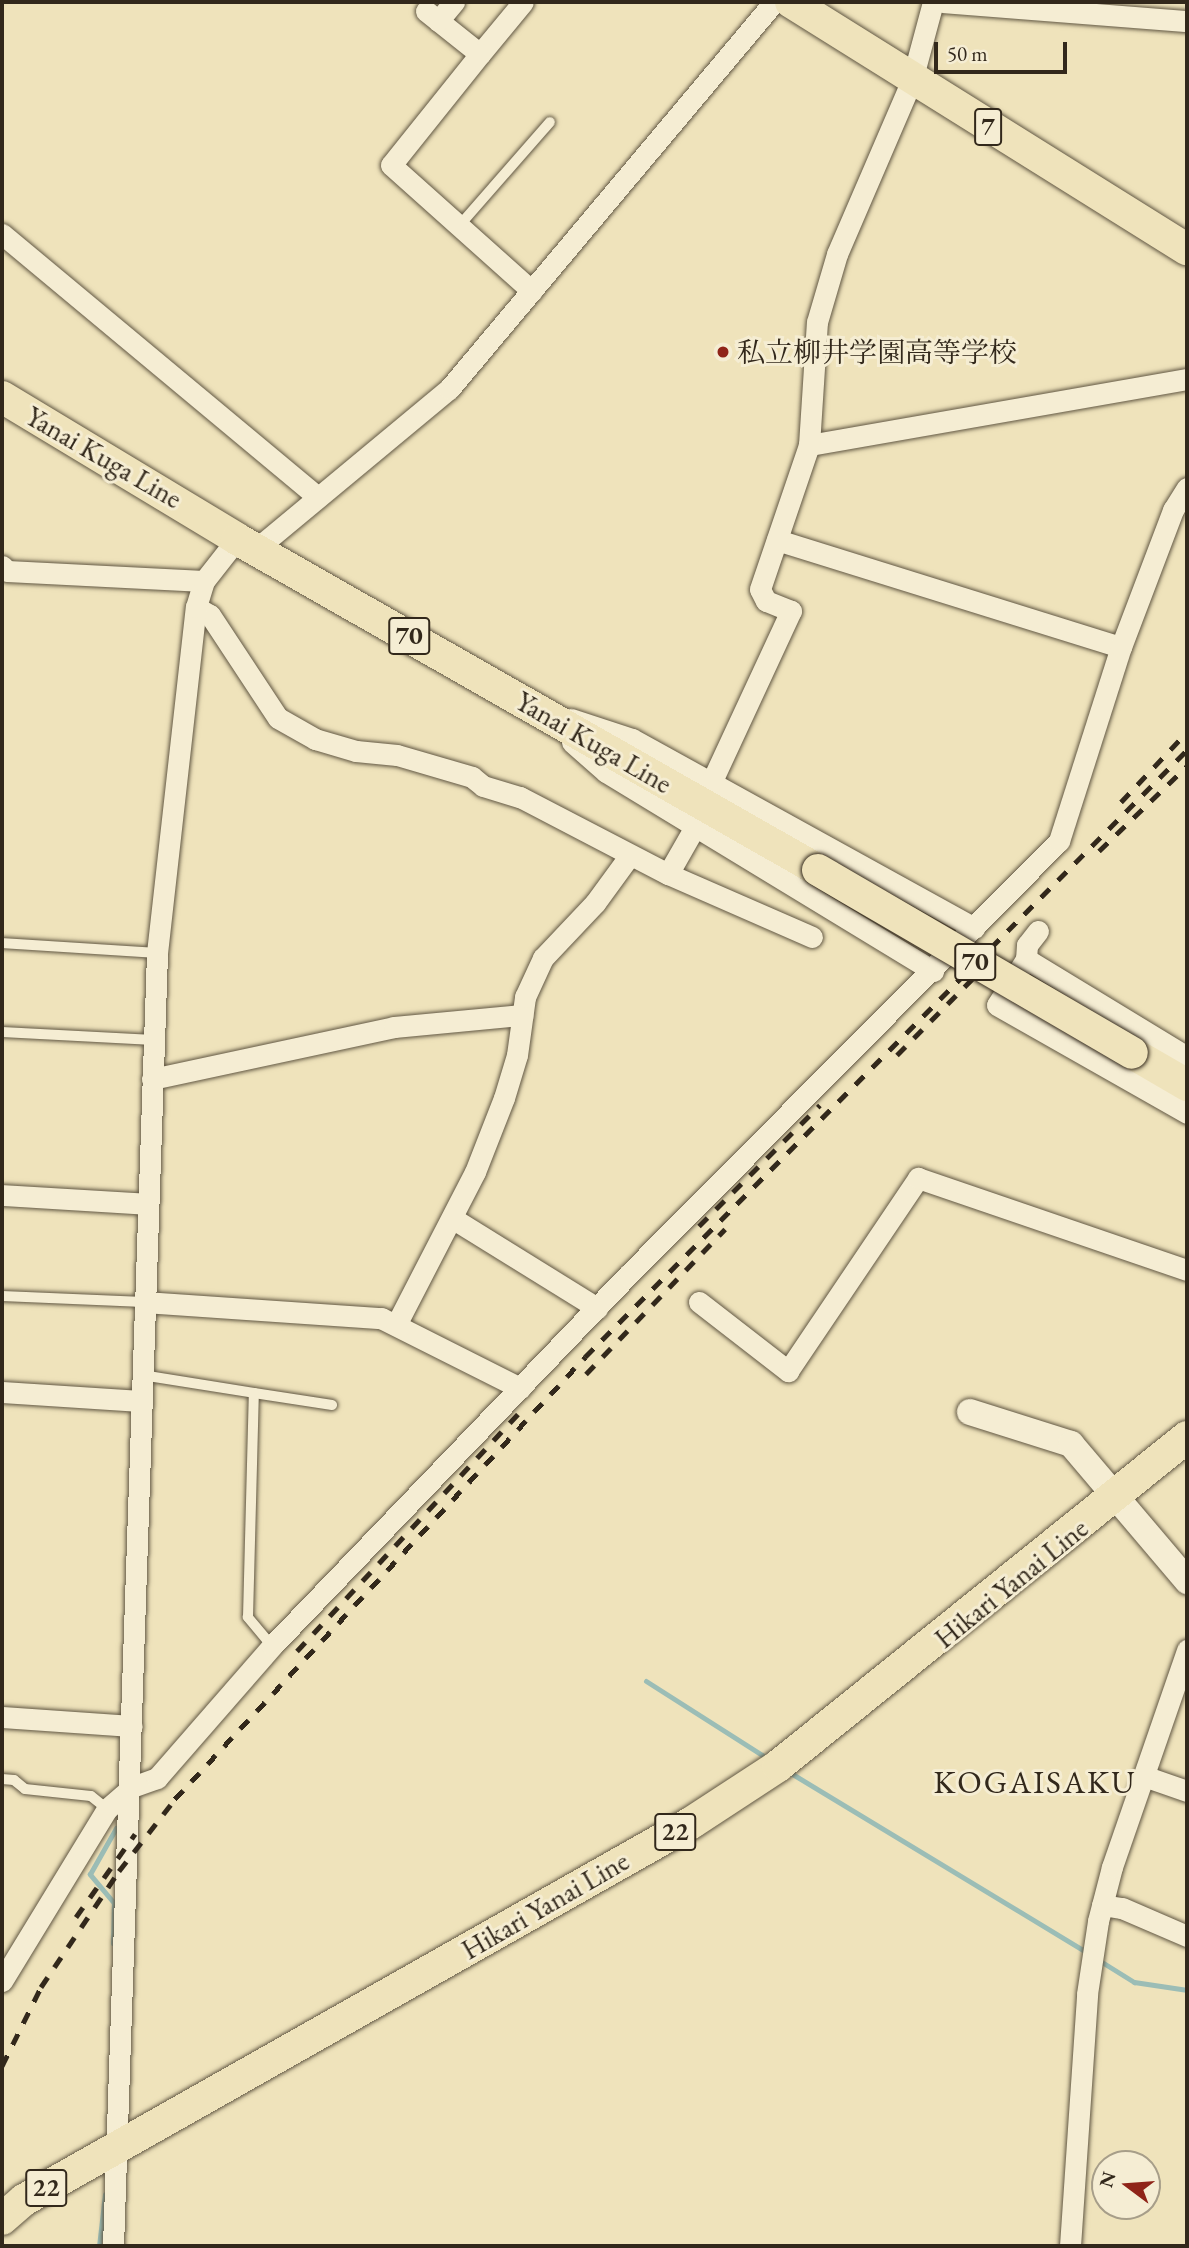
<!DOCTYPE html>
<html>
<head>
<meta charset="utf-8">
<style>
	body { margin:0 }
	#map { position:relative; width:1189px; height:2248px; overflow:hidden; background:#efe3bb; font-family:"EB Garamond","Noto Serif JP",serif }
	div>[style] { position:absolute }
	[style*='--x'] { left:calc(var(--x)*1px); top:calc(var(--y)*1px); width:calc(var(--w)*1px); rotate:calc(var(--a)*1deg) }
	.stream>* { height:5px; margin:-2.5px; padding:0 2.5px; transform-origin:2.5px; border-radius:2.5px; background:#9bbdb6 }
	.roads { filter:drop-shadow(0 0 2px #615743) drop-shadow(0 0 2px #615743) }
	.service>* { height:10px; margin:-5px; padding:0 5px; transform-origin:5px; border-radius:5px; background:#f5edd3 }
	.minor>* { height:21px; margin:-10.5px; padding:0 10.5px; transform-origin:10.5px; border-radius:10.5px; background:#f5edd3 }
	.tertiary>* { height:26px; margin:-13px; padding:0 13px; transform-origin:13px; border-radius:13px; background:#f5edd3 }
	.primary>* { height:32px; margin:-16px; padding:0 16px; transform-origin:16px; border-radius:16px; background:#efe3bb }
	.rail>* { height:5px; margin-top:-2.5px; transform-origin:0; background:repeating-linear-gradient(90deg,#32281b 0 12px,transparent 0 24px) }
	.bridges { filter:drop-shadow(0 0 2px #32281b) drop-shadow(0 0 2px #32281b) }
	.primary-bridge>* { height:32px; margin:-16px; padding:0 16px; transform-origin:16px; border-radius:16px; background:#efe3bb }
	.dots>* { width:19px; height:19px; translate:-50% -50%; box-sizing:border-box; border:4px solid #f5edd3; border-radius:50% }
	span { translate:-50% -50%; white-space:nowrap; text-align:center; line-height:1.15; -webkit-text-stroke:6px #f5edd3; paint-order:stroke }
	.shield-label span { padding:2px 5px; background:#f5edd3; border:2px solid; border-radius:5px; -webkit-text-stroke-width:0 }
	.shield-label { font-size:26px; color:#32281b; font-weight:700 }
	.poi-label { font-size:28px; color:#32281b }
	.left { translate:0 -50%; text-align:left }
	.street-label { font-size:28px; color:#32281b }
	.quarter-label { font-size:32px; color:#32281b; letter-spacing:2px }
	.frame { position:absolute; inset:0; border:4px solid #32281b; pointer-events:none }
	.north { position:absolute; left:1091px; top:2150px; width:70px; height:70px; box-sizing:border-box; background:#f5edd3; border:2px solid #a79e89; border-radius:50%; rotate:286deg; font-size:19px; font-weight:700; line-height:28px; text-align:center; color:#32281b }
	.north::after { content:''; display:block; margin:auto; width:24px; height:32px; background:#8f2418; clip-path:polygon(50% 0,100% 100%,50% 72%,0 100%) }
	.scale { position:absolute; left:934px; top:42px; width:133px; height:32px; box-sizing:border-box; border:4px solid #32281b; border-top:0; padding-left:9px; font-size:21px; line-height:24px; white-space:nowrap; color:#32281b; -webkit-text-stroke:5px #f5edd3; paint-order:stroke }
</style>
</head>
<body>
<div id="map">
	<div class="stream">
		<i style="--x:646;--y:1681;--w:138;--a:32.5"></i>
		<i style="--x:789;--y:1772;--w:351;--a:31.2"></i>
		<i style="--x:113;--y:1943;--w:40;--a:-88.6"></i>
		<i style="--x:114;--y:1903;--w:38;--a:-130"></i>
		<i style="--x:90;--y:1874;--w:53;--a:-60.5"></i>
		<i style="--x:1097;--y:1959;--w:44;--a:31.9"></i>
		<i style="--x:1134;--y:1982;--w:54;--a:8.6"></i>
		<i style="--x:99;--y:2246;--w:52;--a:-83.4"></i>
	</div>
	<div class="roads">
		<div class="service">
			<i style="--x:459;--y:226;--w:138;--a:-48.8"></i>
			<i style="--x:2;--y:943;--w:155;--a:3.7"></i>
			<i style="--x:2;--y:1032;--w:152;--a:3"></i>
			<i style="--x:2;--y:1296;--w:142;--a:2.4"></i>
			<i style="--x:142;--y:1375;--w:113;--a:9.1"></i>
			<i style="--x:272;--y:1646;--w:38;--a:-130"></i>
			<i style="--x:248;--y:1617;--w:224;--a:-88.5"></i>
			<i style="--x:254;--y:1393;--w:79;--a:8.7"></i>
			<i style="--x:2;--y:1779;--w:12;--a:5"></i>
			<i style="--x:14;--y:1780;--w:14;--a:39"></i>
			<i style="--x:25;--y:1789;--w:66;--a:6.1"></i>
			<i style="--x:91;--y:1796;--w:21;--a:39"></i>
		</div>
		<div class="minor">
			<i style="--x:943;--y:2;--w:245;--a:4.5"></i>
			<i style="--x:426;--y:11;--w:69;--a:38.5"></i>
			<i style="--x:480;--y:54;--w:67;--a:-50.4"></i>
			<i style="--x:438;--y:21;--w:25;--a:-50"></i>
			<i style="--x:480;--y:54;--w:142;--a:128.7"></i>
			<i style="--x:391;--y:165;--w:189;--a:41.8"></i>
			<i style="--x:2;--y:234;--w:411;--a:39.8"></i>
			<i style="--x:809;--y:445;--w:384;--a:-9.9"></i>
			<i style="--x:777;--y:540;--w:360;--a:17.3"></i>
			<i style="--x:256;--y:549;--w:251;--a:-39.7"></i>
			<i style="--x:449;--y:389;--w:505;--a:-49.98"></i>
			<i style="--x:2;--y:566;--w:7;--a:45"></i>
			<i style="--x:7;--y:571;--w:197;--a:2.9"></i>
			<i style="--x:196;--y:607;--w:16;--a:30"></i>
			<i style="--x:210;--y:615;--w:123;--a:56.6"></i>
			<i style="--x:278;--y:718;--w:43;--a:29.6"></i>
			<i style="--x:315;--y:739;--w:43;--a:16.3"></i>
			<i style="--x:356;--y:751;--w:41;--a:5.6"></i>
			<i style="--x:397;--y:755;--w:78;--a:16.3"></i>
			<i style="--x:472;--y:777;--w:14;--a:39"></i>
			<i style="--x:483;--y:786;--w:39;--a:17"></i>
			<i style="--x:520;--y:797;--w:167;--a:27.5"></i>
			<i style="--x:668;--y:874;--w:56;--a:-60.3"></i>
			<i style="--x:571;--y:719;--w:64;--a:18.2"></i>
			<i style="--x:632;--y:739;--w:391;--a:28.9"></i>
			<i style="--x:572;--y:742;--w:45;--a:41.4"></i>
			<i style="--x:606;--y:772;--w:383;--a:31.3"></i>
			<i style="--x:711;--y:783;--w:190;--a:-65.1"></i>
			<i style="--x:791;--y:611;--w:27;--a:-158"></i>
			<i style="--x:766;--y:601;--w:13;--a:-117"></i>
			<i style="--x:760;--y:589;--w:152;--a:-71.2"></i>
			<i style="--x:809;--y:445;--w:123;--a:-86.3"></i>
			<i style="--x:817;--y:322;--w:71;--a:-73.6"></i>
			<i style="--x:837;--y:254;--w:189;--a:-66.7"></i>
			<i style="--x:912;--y:80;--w:81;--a:-74.9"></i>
			<i style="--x:668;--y:874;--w:157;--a:23.6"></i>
			<i style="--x:1038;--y:931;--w:18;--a:128"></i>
			<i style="--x:1027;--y:945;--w:14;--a:94"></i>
			<i style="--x:1026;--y:959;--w:188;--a:31.3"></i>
			<i style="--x:1026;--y:959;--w:54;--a:122.2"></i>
			<i style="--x:997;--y:1005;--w:219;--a:29.6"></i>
			<i style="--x:152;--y:1079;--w:248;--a:-12.1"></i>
			<i style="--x:394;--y:1027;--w:129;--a:-5.4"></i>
			<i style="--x:2;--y:1195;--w:146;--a:3.5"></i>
			<i style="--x:452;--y:1218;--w:171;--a:31.8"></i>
			<i style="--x:144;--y:1302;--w:238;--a:3.9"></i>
			<i style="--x:381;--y:1318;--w:156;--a:26.7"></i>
			<i style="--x:699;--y:1302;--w:113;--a:37.8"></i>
			<i style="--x:788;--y:1371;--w:233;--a:-56"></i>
			<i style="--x:918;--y:1178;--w:284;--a:18.9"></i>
			<i style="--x:396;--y:1325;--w:172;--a:-62.7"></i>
			<i style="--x:475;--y:1172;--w:79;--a:-68.6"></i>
			<i style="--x:504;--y:1098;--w:45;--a:-73.2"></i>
			<i style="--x:517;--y:1055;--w:59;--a:-82.1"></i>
			<i style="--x:525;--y:997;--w:43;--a:-65.2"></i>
			<i style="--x:543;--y:958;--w:76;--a:-46.6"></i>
			<i style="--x:595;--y:903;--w:59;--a:-53.9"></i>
			<i style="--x:2;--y:1392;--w:139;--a:3.7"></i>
			<i style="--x:2;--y:1717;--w:130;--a:4"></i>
			<i style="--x:1144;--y:1776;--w:46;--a:19.2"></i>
			<i style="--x:1102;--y:1905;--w:20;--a:9"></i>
			<i style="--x:1122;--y:1908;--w:71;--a:23.3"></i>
			<i style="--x:2;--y:1981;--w:202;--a:-58.6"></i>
			<i style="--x:107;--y:1809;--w:33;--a:-41"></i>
			<i style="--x:132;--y:1787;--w:27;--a:-20"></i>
			<i style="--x:157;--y:1778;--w:175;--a:-48.9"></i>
			<i style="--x:272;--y:1646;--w:513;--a:-46.19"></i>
			<i style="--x:627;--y:1276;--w:613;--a:-45.2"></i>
			<i style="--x:1059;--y:841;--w:204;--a:-72.3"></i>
			<i style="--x:1121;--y:647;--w:147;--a:-69.2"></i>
			<i style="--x:1173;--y:510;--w:26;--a:-58"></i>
			<i style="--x:113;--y:2246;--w:1294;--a:-88.05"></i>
			<i style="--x:157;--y:953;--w:348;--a:-83.6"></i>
			<i style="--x:196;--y:607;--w:27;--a:-73"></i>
			<i style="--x:204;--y:581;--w:53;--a:-51.8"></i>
			<i style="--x:1070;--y:2246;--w:253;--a:-86.1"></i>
			<i style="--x:1087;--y:1994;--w:74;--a:-81.4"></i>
			<i style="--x:1098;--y:1921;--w:56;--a:-75.5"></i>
			<i style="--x:1112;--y:1867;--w:230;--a:-70.9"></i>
		</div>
		<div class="tertiary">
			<i style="--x:970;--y:1412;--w:106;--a:17.6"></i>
			<i style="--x:1071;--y:1444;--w:180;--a:49.7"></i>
		</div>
		<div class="primary">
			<i style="--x:791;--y:2;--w:467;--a:32"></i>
			<i style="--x:2;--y:397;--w:275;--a:31.1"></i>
			<i style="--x:237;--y:539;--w:669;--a:29.67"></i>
			<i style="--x:1132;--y:1053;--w:64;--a:30.2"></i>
			<i style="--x:2;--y:2219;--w:29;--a:-41"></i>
			<i style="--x:24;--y:2200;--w:766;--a:-29.48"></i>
			<i style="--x:691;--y:1823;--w:104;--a:-33.2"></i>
			<i style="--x:778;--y:1766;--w:525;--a:-38.81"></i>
		</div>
	</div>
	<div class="rail">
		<i style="--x:1121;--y:802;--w:96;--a:-46.7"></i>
		<i style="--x:1099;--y:851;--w:122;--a:-44"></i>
		<i style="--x:897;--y:1055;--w:122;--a:-45.3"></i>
		<i style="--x:699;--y:1226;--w:171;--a:-45"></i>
		<i style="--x:586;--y:1374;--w:201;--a:-46.2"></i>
		<i style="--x:297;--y:1651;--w:336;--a:-47"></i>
		<i style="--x:76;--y:1917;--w:102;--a:-54.6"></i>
		<i style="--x:2;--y:2066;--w:88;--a:-63.7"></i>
		<i style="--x:41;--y:1987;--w:140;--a:-56.1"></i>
		<i style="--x:119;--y:1871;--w:91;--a:-52.1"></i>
		<i style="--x:175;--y:1799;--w:603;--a:-47.15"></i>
		<i style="--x:585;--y:1357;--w:855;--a:-45.24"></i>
	</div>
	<div class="bridges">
		<div class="primary-bridge">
			<i style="--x:818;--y:870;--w:363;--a:30.2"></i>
		</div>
	</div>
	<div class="dots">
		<i style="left:723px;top:352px;background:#8f2418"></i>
	</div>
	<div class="shield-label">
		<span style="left:988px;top:127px">7</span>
		<span style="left:409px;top:636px">70</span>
		<span style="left:975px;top:962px">70</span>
		<span style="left:675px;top:1832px">22</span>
		<span style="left:46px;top:2188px">22</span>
	</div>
	<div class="poi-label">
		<span class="left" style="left:737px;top:352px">私立柳井学園高等学校</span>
	</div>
	<div class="street-label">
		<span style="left:104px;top:457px;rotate:30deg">Yanai Kuga Line</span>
		<span style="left:594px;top:742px;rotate:30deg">Yanai Kuga Line</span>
		<span style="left:1011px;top:1583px;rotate:-39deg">Hikari Yanai Line</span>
		<span style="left:545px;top:1905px;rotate:-30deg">Hikari Yanai Line</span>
	</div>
	<div class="quarter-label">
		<span style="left:1035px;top:1782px">KOGAISAKU</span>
	</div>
	<div class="frame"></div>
	<div class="north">N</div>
	<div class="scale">50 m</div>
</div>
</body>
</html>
